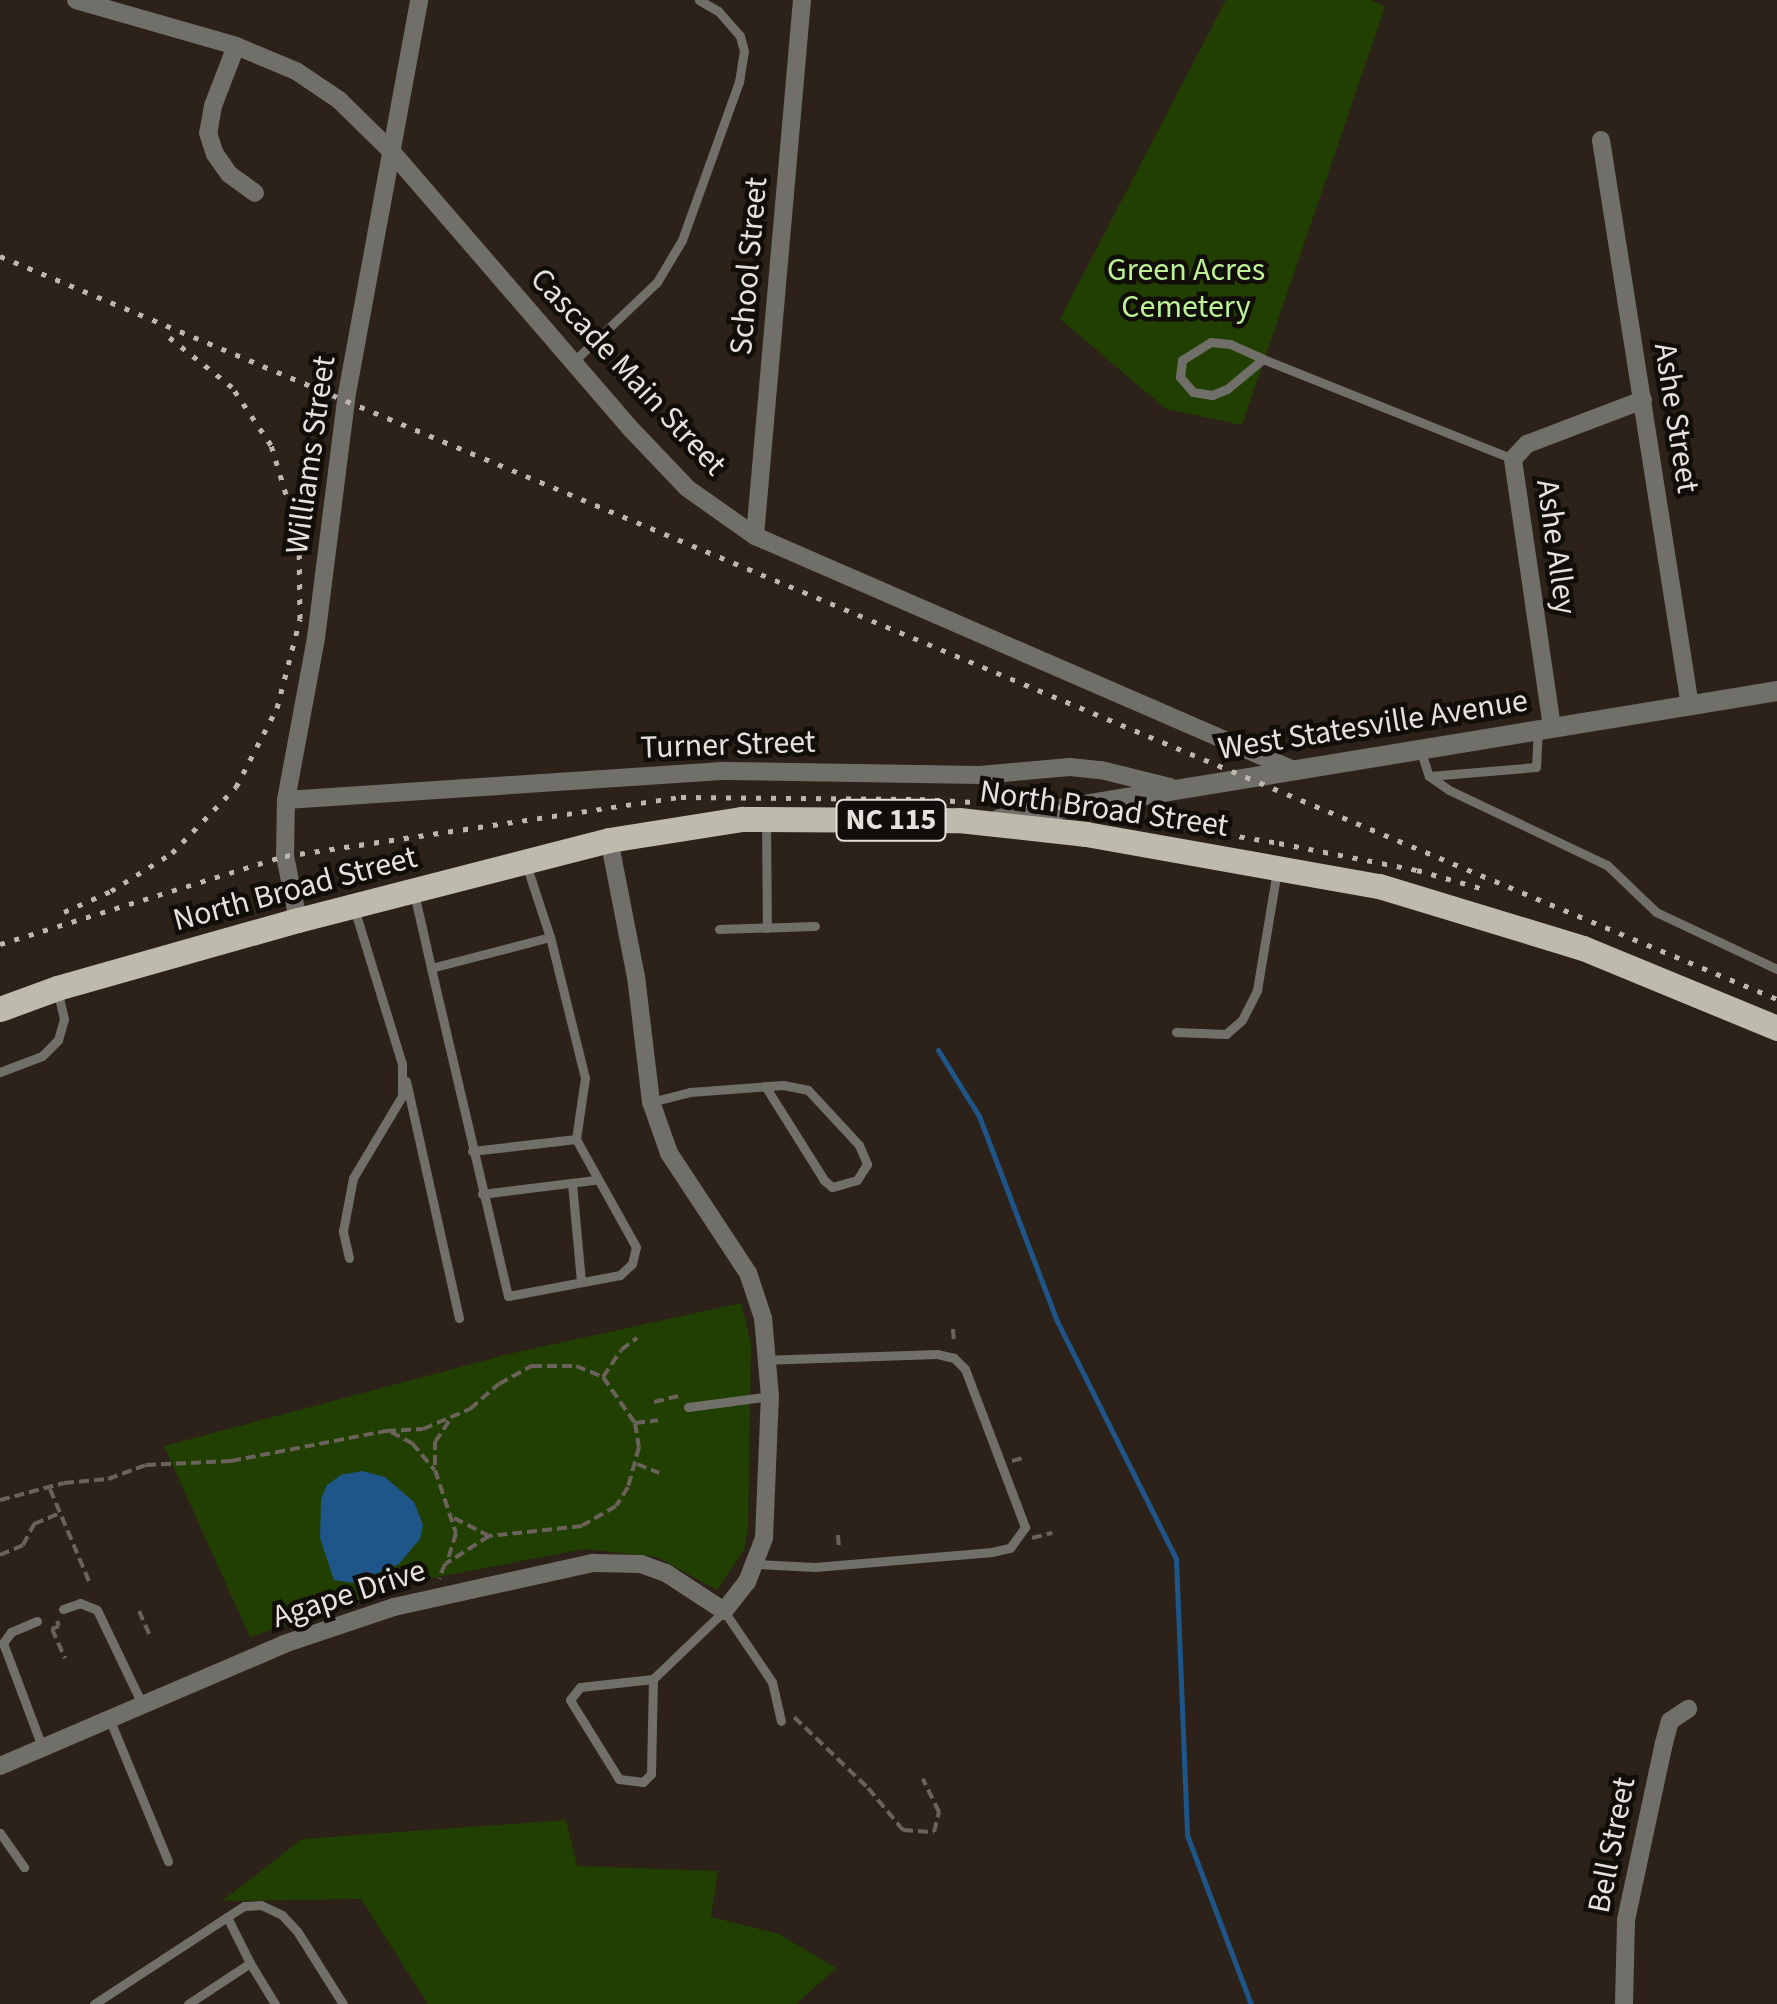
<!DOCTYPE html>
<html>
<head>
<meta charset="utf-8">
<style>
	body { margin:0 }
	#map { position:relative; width:1777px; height:2004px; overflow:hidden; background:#2c221a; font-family:"Source Sans 3",sans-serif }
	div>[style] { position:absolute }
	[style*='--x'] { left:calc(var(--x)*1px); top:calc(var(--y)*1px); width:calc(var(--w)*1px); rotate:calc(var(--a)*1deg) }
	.green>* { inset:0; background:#213f00 }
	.water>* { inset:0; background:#1e5689 }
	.stream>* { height:5px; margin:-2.5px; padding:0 2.5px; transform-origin:2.5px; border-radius:2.5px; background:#1e5689 }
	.path>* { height:4px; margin-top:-2px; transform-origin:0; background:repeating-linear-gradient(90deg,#6b625b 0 10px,transparent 0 15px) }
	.service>* { height:9px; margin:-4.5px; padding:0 4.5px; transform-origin:4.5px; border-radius:4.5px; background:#716f69 }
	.minor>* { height:18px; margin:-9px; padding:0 9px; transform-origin:9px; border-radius:9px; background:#716f69 }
	.tertiary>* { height:20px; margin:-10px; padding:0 10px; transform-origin:10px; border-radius:10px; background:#716f69 }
	.primary>* { height:25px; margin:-12.5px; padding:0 12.5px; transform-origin:12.5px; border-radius:12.5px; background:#bebaae }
	.rail>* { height:5px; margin-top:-2.5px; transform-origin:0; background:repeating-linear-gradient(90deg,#beb6b1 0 5px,transparent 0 15px) }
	span { translate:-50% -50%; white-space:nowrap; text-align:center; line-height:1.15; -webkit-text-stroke:9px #110d09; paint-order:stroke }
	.shield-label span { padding:2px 8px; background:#110d09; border:2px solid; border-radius:8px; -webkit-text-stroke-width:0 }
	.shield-label { font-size:30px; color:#e7e0db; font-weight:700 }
	.street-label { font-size:32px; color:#e7e0db }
	.park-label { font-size:32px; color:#bef296 }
</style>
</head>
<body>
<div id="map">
	<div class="green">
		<i style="clip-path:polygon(1226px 0,1371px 0,1385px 7px,1242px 425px,1166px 409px,1060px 319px)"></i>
		<i style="clip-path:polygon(741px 1303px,751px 1344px,748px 1528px,744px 1550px,717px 1590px,657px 1557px,585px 1549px,411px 1582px,250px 1637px,164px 1446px,513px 1353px)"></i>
		<i style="clip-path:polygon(566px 1820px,577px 1866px,718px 1871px,711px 1917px,779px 1934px,836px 1968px,796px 2004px,428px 2004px,361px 1899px,222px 1901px,302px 1839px)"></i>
	</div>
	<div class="water">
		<i style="clip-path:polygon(362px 1471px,385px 1477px,414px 1502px,423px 1525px,420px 1539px,399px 1564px,354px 1583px,334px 1580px,320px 1538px,321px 1499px,327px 1485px,341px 1475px)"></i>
	</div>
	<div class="stream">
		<i style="--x:938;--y:1050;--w:78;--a:58.2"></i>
		<i style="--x:979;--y:1116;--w:219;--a:69.2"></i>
		<i style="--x:1057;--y:1321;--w:266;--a:63.4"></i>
		<i style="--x:1176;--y:1559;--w:276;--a:87.7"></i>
		<i style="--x:1187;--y:1835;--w:181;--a:69.3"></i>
	</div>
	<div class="path">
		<i style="--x:953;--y:1329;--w:14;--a:86"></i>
		<i style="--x:603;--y:1377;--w:32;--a:-56"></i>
		<i style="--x:621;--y:1350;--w:20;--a:-37"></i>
		<i style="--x:654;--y:1402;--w:25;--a:-14"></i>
		<i style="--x:635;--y:1423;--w:23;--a:-7"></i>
		<i style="--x:391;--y:1432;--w:24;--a:28"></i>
		<i style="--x:412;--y:1443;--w:35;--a:50"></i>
		<i style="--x:435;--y:1470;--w:66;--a:71.6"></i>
		<i style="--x:456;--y:1533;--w:28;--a:107"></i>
		<i style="--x:1012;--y:1461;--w:15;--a:-16"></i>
		<i style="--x:637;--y:1464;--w:24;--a:22"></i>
		<i style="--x:435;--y:1465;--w:23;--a:-90"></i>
		<i style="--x:435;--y:1442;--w:27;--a:-56"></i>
		<i style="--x:50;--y:1489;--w:105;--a:67.1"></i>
		<i style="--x:0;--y:1500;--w:66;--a:-14.9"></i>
		<i style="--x:64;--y:1483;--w:44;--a:-5.2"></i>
		<i style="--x:108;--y:1479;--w:40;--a:-20.2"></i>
		<i style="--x:146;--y:1465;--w:85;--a:-2.7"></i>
		<i style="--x:231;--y:1461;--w:158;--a:-11"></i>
		<i style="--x:386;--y:1431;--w:37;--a:-3"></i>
		<i style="--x:423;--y:1429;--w:51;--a:-23.1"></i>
		<i style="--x:470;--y:1409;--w:38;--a:-41"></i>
		<i style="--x:499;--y:1384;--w:38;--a:-29"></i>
		<i style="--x:532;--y:1366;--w:44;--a:0"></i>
		<i style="--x:576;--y:1366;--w:29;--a:22"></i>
		<i style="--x:603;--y:1377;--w:56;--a:55.2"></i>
		<i style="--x:635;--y:1423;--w:24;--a:81"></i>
		<i style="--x:639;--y:1447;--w:41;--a:105.4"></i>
		<i style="--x:628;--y:1487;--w:22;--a:122"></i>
		<i style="--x:616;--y:1506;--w:39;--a:150"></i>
		<i style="--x:582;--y:1526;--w:94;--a:173.9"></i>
		<i style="--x:489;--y:1536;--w:52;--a:147.5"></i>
		<i style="--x:445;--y:1564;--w:16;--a:112"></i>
		<i style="--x:454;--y:1518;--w:39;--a:27"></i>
		<i style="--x:838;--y:1535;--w:15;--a:86"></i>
		<i style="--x:1032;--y:1538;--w:21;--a:-14"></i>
		<i style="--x:0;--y:1555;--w:25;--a:-23"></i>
		<i style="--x:23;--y:1545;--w:24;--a:-62"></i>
		<i style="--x:34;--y:1524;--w:26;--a:-23"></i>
		<i style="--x:139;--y:1611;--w:30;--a:66"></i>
		<i style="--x:57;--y:1621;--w:5;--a:68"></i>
		<i style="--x:59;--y:1626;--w:8;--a:157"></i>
		<i style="--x:52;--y:1629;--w:32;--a:66"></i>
		<i style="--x:794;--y:1717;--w:103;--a:43.8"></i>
		<i style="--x:868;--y:1788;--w:55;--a:50.2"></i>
		<i style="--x:903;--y:1830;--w:31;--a:4"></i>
		<i style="--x:934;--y:1832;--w:21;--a:-76"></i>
		<i style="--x:939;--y:1812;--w:37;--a:-116"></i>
	</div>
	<div class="service">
		<i style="--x:1211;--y:342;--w:19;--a:6"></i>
		<i style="--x:1230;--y:344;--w:36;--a:24"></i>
		<i style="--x:1263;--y:359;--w:47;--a:140.2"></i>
		<i style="--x:1227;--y:389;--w:16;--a:158"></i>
		<i style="--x:1212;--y:395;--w:19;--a:-171"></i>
		<i style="--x:1193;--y:392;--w:20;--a:-131"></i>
		<i style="--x:1180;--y:377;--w:17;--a:-83"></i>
		<i style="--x:1182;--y:360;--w:34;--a:-32"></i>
		<i style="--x:1263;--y:359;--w:269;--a:21.8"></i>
		<i style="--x:573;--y:362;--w:116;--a:-43.6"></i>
		<i style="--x:657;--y:282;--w:49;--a:-59.2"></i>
		<i style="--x:682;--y:240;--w:168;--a:-70.2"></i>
		<i style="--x:739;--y:82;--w:31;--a:-81"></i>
		<i style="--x:744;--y:51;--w:16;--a:-105"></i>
		<i style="--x:740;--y:36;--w:33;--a:-131"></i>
		<i style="--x:718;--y:11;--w:22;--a:-150"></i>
		<i style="--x:1421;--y:752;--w:25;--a:72"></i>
		<i style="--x:1429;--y:776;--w:24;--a:35"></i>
		<i style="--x:1449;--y:790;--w:175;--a:25.4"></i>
		<i style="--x:1607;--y:865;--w:68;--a:43.8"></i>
		<i style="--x:1656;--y:912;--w:134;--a:25.2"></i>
		<i style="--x:1429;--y:776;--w:107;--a:-4.8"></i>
		<i style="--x:1536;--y:767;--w:35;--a:-87"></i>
		<i style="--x:766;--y:820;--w:108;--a:89.5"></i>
		<i style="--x:414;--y:893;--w:77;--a:77.2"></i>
		<i style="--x:431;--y:968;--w:123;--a:-14.6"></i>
		<i style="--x:719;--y:929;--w:96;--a:-1.8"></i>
		<i style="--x:431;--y:968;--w:337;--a:76.8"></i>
		<i style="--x:508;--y:1296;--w:114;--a:-10.6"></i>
		<i style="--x:620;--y:1275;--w:16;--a:-43"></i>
		<i style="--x:632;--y:1264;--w:17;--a:-77"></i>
		<i style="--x:636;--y:1247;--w:124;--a:-119.1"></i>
		<i style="--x:576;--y:1139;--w:62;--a:-81.6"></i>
		<i style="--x:585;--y:1078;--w:145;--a:-103.9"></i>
		<i style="--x:550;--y:937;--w:77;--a:-108.2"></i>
		<i style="--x:1176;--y:1032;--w:50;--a:2.3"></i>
		<i style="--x:1226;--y:1034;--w:21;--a:-41"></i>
		<i style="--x:1242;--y:1020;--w:34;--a:-63"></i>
		<i style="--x:1257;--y:990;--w:121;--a:-80.5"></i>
		<i style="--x:0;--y:1072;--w:45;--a:-20.9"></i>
		<i style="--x:42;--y:1056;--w:23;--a:-45"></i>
		<i style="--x:58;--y:1040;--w:22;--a:-74"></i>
		<i style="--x:64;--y:1019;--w:28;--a:-103"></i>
		<i style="--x:406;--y:1081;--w:243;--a:77.4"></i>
		<i style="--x:651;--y:1102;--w:40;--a:-14.4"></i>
		<i style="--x:690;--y:1092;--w:93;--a:-4.3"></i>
		<i style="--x:783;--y:1085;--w:25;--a:11"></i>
		<i style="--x:808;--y:1090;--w:75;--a:47.2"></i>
		<i style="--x:859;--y:1145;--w:21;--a:67"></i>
		<i style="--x:867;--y:1164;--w:19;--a:122"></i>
		<i style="--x:857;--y:1180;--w:26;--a:164"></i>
		<i style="--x:832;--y:1187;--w:11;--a:-139"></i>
		<i style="--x:824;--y:1180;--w:111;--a:-122.1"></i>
		<i style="--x:472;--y:1151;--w:105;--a:-6.6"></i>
		<i style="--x:572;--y:1183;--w:99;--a:84.8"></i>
		<i style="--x:482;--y:1194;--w:114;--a:-7.1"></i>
		<i style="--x:349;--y:1258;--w:28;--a:-103"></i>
		<i style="--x:343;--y:1231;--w:54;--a:-79.3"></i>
		<i style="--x:353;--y:1178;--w:96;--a:-59.1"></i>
		<i style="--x:402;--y:1096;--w:32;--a:-90"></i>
		<i style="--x:402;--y:1064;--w:163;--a:-107.1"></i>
		<i style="--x:688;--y:1407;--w:83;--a:-7.6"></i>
		<i style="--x:757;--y:1564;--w:58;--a:3"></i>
		<i style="--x:815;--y:1567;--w:178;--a:-4.8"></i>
		<i style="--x:992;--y:1552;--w:18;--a:-13"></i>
		<i style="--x:1010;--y:1548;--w:26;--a:-54"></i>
		<i style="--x:1025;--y:1527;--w:169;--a:-110.8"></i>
		<i style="--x:965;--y:1369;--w:16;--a:-135"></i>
		<i style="--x:954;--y:1358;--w:17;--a:-167"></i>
		<i style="--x:937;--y:1354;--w:168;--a:178"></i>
		<i style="--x:63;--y:1609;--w:18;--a:-19"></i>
		<i style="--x:80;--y:1603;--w:18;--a:22"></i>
		<i style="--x:97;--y:1610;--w:104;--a:64.4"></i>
		<i style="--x:37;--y:1621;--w:28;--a:157"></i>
		<i style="--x:11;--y:1632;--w:14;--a:126"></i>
		<i style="--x:3;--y:1643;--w:111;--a:69.4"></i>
		<i style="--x:653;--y:1679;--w:73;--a:173.7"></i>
		<i style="--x:580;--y:1687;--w:16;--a:128"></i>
		<i style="--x:570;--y:1700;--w:93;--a:58.2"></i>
		<i style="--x:619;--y:1779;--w:24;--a:7"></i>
		<i style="--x:643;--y:1782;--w:11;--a:-45"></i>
		<i style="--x:651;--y:1774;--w:95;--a:-88.8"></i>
		<i style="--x:653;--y:1679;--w:98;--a:-43.8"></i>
		<i style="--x:724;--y:1611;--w:86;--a:55.9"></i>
		<i style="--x:772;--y:1682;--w:40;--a:77"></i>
		<i style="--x:109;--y:1718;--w:155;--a:67.6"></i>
		<i style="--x:0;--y:1833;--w:42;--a:54.8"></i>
		<i style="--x:227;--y:1917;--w:51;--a:63.4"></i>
		<i style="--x:94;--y:2004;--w:179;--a:-33.2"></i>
		<i style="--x:244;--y:1906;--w:17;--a:-3"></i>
		<i style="--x:261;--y:1905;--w:23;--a:25"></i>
		<i style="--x:282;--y:1915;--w:22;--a:47"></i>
		<i style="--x:297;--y:1931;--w:86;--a:57.8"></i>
		<i style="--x:188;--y:2004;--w:74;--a:-33.5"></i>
		<i style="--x:250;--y:1963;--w:48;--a:58.6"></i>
	</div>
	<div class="minor">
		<i style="--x:76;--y:0;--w:166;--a:16"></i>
		<i style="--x:236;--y:46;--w:65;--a:22.6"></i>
		<i style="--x:296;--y:71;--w:52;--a:34"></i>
		<i style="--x:339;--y:100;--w:73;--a:44.4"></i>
		<i style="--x:391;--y:151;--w:364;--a:49.2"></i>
		<i style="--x:629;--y:427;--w:84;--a:46.4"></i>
		<i style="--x:687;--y:488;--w:83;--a:35.2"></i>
		<i style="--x:755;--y:536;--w:590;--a:23.48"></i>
		<i style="--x:236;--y:46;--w:64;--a:111"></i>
		<i style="--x:213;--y:106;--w:27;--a:100"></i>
		<i style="--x:208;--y:133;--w:22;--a:72"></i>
		<i style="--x:215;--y:154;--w:24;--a:55"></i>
		<i style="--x:229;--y:174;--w:32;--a:36"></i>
		<i style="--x:1601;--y:140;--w:573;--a:81.06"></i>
		<i style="--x:755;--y:536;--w:538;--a:-84.99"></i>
		<i style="--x:1552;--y:727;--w:271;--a:-98.3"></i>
		<i style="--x:1513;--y:459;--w:21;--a:-47"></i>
		<i style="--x:1527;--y:444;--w:124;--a:-20.8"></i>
		<i style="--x:286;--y:800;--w:440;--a:-3.8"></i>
		<i style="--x:725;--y:771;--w:255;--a:0.9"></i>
		<i style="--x:980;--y:775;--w:90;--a:-5.1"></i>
		<i style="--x:1070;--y:767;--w:31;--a:6"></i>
		<i style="--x:1101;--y:770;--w:71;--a:13.8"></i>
		<i style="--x:298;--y:920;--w:65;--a:-101.5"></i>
		<i style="--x:285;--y:856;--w:56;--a:-89"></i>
		<i style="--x:286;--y:800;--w:165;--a:-79.5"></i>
		<i style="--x:316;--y:638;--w:241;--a:-82.8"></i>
		<i style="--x:346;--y:399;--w:406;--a:-79.6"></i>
		<i style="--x:0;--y:1766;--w:309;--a:-23.2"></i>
		<i style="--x:284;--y:1644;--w:116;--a:-18.6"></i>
		<i style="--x:394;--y:1607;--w:204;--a:-12.5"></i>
		<i style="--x:593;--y:1563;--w:48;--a:1.2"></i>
		<i style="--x:641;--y:1564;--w:27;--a:20"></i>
		<i style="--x:666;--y:1573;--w:69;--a:33.2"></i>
		<i style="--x:724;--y:1611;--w:37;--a:-52"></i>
		<i style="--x:747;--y:1582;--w:47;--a:-68.9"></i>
		<i style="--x:764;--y:1538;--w:142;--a:-87.6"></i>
		<i style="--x:770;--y:1396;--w:78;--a:-95.1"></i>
		<i style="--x:763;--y:1318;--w:47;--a:-108.4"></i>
		<i style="--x:748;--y:1273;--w:144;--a:-123.4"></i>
		<i style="--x:669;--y:1153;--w:54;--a:-109.4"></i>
		<i style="--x:651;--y:1102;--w:126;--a:-96.8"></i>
		<i style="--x:636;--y:977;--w:140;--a:-101.1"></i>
		<i style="--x:1624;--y:2004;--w:84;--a:-88.6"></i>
		<i style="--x:1626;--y:1920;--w:181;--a:-77.9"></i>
		<i style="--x:1664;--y:1743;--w:23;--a:-75"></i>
		<i style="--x:1670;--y:1721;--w:22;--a:-34"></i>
	</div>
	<div class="tertiary">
		<i style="--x:999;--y:819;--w:788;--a:-9.34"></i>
	</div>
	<div class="primary">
		<i style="--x:0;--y:1009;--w:61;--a:-20.2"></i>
		<i style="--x:57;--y:988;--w:250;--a:-15.8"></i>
		<i style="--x:298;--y:920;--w:321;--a:-14.4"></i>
		<i style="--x:609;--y:840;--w:135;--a:-9"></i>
		<i style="--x:742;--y:819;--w:217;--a:0.3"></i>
		<i style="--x:959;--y:820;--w:128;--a:6.3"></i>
		<i style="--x:1086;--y:834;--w:298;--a:10.1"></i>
		<i style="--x:1379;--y:886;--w:213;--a:16.9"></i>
		<i style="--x:1583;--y:948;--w:210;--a:22.4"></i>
	</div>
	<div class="rail">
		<i style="--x:0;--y:256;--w:1926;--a:22.69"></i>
		<i style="--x:64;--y:912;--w:51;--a:-24.1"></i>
		<i style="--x:111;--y:891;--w:72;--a:-31.9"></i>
		<i style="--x:172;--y:853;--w:92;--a:-45.9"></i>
		<i style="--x:236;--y:787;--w:89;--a:-62.6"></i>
		<i style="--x:277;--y:708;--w:92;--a:-75.5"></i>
		<i style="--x:300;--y:619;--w:82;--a:-90.7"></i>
		<i style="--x:299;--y:537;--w:96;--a:-106.9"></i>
		<i style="--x:271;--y:445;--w:70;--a:-123.9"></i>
		<i style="--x:232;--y:387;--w:80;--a:-141.6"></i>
		<i style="--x:0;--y:944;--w:298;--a:-17.2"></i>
		<i style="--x:285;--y:856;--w:400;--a:-8.5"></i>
		<i style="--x:681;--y:797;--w:239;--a:0.5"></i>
		<i style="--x:920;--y:799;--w:142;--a:3.2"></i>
		<i style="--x:1062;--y:807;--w:220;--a:9.4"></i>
		<i style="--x:1279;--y:843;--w:141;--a:11.1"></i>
		<i style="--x:1417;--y:870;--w:70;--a:15.8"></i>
	</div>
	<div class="shield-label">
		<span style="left:891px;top:820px">NC 115</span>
	</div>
	<div class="street-label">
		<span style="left:749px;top:266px;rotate:-85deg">School Street</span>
		<span style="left:628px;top:372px;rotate:47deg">Cascade Main Street</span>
		<span style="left:1676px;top:418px;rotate:81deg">Ashe Street</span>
		<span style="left:311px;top:455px;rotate:-82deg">Williams Street</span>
		<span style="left:1556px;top:547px;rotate:82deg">Ashe Alley</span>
		<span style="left:1373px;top:725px;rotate:-9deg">West Statesville Avenue</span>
		<span style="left:728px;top:745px;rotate:-2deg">Turner Street</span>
		<span style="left:1104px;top:809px;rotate:8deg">North Broad Street</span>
		<span style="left:295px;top:889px;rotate:-15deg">North Broad Street</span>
		<span style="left:349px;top:1594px;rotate:-18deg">Agape Drive</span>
		<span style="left:1612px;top:1845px;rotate:-79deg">Bell Street</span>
	</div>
	<div class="park-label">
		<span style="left:1186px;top:289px">Green Acres<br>Cemetery</span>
	</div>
</div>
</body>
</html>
